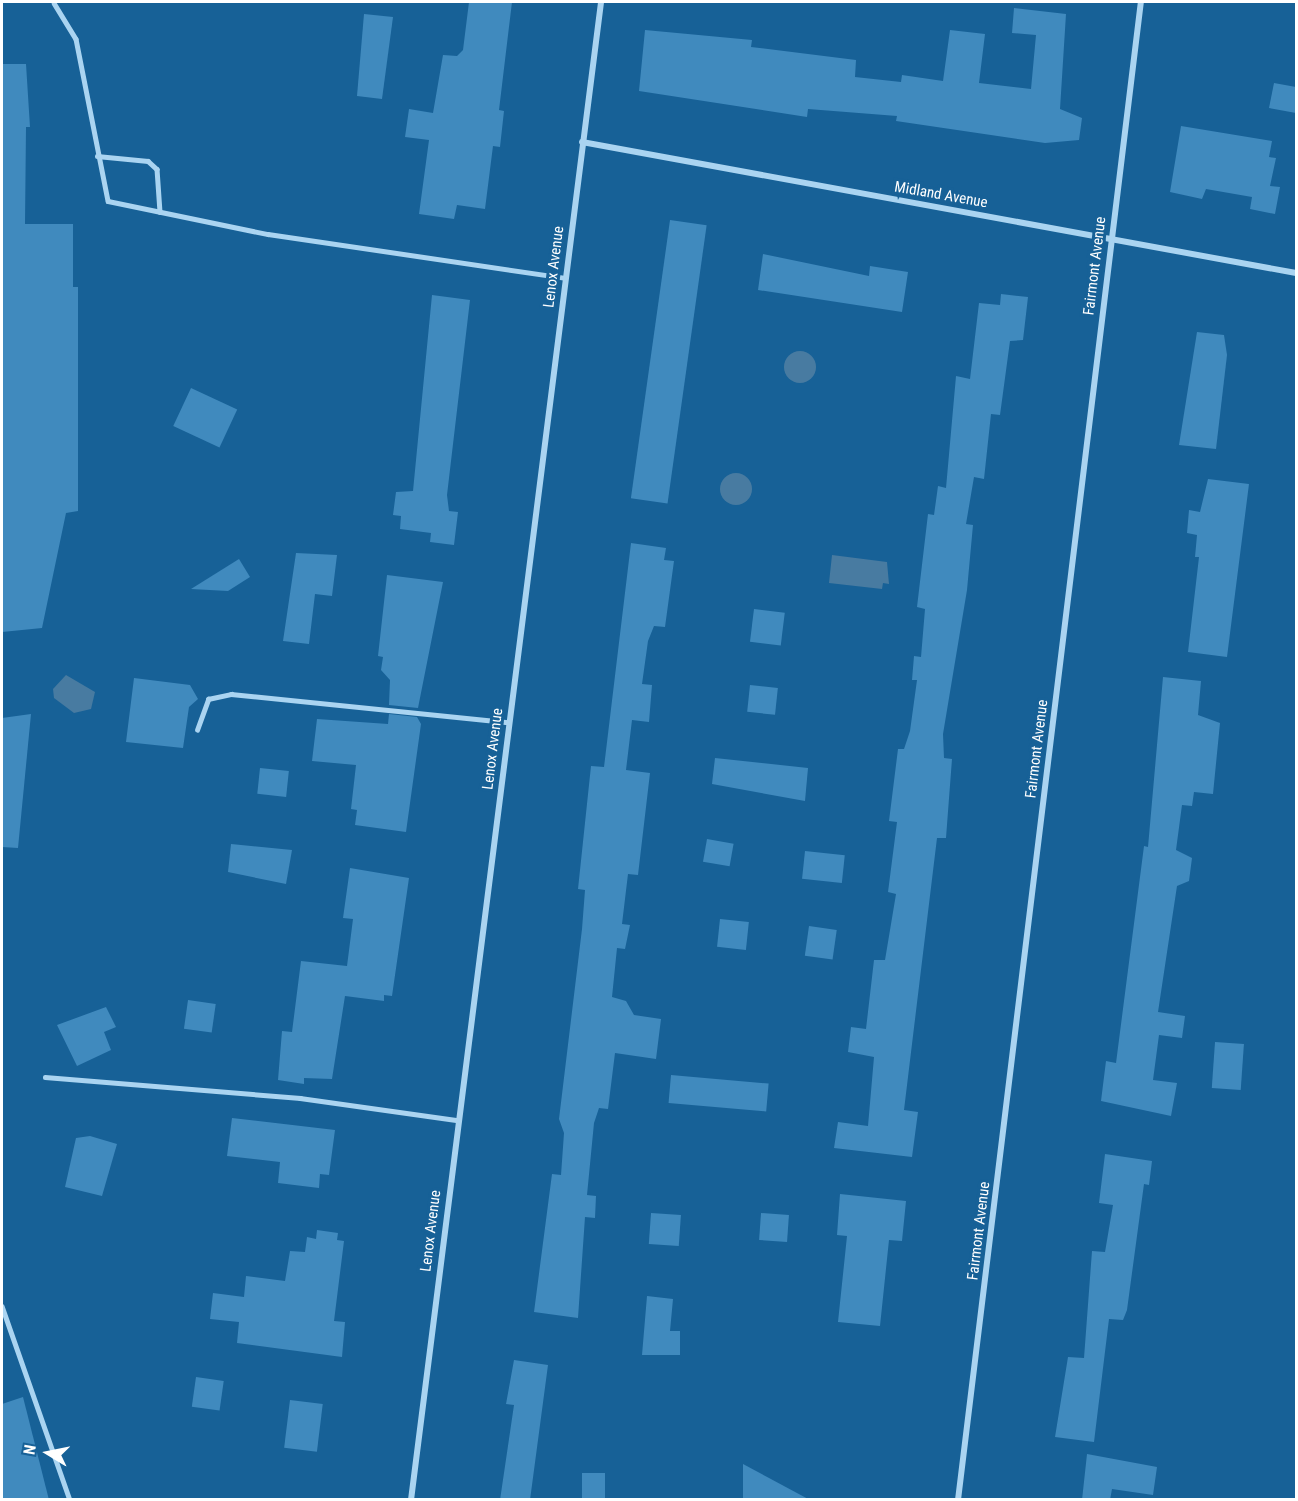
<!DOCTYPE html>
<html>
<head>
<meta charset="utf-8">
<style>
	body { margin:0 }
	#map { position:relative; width:1298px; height:1501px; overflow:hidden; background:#176197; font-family:"Roboto Condensed",sans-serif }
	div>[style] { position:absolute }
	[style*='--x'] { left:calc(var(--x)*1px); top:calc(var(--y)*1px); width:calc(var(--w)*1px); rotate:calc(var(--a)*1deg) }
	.water>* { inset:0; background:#487ba1 }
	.round { border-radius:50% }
	.building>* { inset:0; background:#408abe; transform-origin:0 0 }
	.service>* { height:4.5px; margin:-2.25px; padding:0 2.25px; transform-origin:2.25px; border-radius:2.25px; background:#aad4f1 }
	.minor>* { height:6px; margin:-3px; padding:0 3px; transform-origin:3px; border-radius:3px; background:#aad4f1 }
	span { translate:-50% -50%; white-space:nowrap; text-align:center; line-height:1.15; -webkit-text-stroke:6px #176197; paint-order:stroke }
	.street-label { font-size:15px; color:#fff }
	.frame { position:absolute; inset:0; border:3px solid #fff; pointer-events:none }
	.north { position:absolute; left:18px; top:1423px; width:60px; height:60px; -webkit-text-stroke:4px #176197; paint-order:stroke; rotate:280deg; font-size:16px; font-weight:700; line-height:24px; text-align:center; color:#fff }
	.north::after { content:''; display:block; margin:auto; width:21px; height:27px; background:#fff; clip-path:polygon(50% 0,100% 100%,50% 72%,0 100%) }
</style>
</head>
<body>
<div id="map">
	<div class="water">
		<i class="round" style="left:784px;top:351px;width:32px;height:32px"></i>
		<i class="round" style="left:720px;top:473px;width:32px;height:32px"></i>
		<i style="clip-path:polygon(832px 555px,887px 562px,889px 584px,883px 583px,882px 589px,829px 583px)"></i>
		<i style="clip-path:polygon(66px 675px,95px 692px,91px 709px,74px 713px,54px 698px,53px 689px)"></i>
	</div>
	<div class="building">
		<i style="clip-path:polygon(469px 2px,512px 2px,499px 110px,504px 111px,500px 147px,493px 146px,485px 209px,457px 205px,454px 219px,419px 214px,429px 140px,405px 137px,409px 109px,433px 113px,443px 55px,457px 56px,463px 50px)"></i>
		<i style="clip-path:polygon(1014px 8px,1066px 14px,1060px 109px,1082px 118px,1079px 140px,1045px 143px,896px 121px,897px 116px,808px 109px,807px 117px,639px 91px,645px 30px,752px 40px,751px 47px,856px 60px,855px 77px,901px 82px,902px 75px,943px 81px,950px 30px,985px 34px,979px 83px,1031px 89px,1036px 35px,1012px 33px)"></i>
		<i style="clip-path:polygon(364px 14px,393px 17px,382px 99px,357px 96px)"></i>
		<i style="clip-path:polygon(2px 64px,26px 64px,30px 127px,26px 127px,25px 224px,73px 224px,73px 287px,78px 287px,78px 511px,66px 513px,42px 628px,2px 632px)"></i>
		<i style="clip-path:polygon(1274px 83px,1296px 87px,1296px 113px,1269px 108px)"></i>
		<i style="clip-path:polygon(1181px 126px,1272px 141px,1269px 157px,1276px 158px,1270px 186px,1280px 187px,1275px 214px,1250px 209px,1252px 197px,1206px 189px,1202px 199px,1170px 192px)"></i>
		<i style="left:670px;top:220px;width:37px;height:281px;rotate:8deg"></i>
		<i style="clip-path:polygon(763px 254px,869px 276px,870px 266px,908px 272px,902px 312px,758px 290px)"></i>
		<i style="clip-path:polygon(1001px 294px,1028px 297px,1023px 340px,1010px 341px,1000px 415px,991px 414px,984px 479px,974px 477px,966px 524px,973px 525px,967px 590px,943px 734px,944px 758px,952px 759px,946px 838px,937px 838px,904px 1110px,918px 1112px,912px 1157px,834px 1148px,838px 1122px,868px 1126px,874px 1057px,848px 1052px,851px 1027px,866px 1029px,874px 960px,885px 960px,896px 894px,888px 892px,897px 822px,889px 821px,898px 749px,904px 749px,910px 731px,917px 680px,912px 680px,914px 656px,921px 657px,925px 609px,917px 607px,928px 514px,934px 515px,938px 486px,946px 488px,956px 376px,970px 379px,979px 303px,1000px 305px)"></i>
		<i style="clip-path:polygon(432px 295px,470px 300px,447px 495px,449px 511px,458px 512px,454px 545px,430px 542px,431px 533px,400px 529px,401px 516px,393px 515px,396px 492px,413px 491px)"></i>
		<i style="clip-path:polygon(1197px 332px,1224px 335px,1227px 355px,1216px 449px,1179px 445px)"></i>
		<i style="left:191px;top:388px;width:51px;height:42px;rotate:25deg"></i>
		<i style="clip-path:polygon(1208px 479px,1249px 484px,1227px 657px,1188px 652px,1199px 557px,1195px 557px,1197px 535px,1187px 533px,1189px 510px,1200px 512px)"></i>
		<i style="clip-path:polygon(631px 543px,666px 548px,664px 560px,674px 561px,665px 627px,654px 626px,648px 641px,642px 684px,652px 685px,649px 722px,632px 720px,626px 770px,650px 773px,638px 875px,628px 874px,622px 924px,630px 925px,625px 949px,617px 948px,612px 997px,626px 1001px,634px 1015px,661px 1019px,656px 1059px,615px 1053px,608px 1109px,599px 1108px,594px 1123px,587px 1195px,596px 1196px,595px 1218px,585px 1217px,578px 1318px,534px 1312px,552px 1174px,561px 1175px,564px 1133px,559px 1119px,582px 929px,585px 890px,578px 889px,591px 766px,604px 767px)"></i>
		<i style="clip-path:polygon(296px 553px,337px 555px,332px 596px,315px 594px,309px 644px,283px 641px)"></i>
		<i style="clip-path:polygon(239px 559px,250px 577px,228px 591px,191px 589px)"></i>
		<i style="clip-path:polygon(387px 575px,443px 582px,418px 708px,389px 705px,390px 680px,381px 670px,383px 657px,378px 656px)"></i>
		<i style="left:754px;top:609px;width:31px;height:33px;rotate:7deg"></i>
		<i style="clip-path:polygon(1163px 677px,1201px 681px,1198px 715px,1220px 723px,1213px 794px,1194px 792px,1192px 806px,1182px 805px,1176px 850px,1192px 858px,1189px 881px,1177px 886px,1158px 1012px,1185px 1016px,1182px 1038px,1159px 1035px,1153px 1080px,1177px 1083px,1171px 1116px,1101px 1101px,1106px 1061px,1116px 1063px,1144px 846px,1148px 847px)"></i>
		<i style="clip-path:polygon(134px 678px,190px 685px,198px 699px,189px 707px,183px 748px,126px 742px)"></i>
		<i style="left:750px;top:685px;width:28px;height:27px;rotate:6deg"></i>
		<i style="clip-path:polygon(31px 714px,18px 848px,2px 847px,2px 718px)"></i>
		<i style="clip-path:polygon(389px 714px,417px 717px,421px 724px,406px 832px,355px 825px,357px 810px,351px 809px,356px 765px,312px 761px,317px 719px,388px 724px)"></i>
		<i style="clip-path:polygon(715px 758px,808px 768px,805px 801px,712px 784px)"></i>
		<i style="left:260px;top:768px;width:29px;height:26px;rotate:6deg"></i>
		<i style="left:707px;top:839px;width:27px;height:23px;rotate:10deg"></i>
		<i style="clip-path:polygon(231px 844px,292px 850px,286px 884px,228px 872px)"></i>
		<i style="left:805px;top:851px;width:40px;height:28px;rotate:6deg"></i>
		<i style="clip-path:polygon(350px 868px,409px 878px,392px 996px,384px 995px,384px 1001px,345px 996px,332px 1079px,304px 1078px,304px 1084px,278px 1080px,282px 1031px,292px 1032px,301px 961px,347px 966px,353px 919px,343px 918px)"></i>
		<i style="left:720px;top:919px;width:29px;height:28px;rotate:6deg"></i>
		<i style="left:809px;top:926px;width:28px;height:30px;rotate:8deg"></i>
		<i style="left:188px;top:1000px;width:28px;height:29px;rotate:8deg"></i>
		<i style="clip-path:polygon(106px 1007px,116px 1027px,104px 1032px,111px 1050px,77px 1066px,57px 1025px)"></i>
		<i style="left:1215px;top:1042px;width:29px;height:46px;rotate:4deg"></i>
		<i style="left:671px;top:1075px;width:98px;height:28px;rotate:5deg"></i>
		<i style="clip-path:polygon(232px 1118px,335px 1130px,329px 1175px,320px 1174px,319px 1188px,278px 1183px,280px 1162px,227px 1156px)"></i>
		<i style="clip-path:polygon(90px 1136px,117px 1144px,102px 1196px,65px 1187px,76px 1138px)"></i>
		<i style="clip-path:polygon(1105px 1154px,1152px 1161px,1149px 1185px,1144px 1184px,1127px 1310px,1123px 1320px,1109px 1319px,1094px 1442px,1055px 1437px,1068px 1357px,1084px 1358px,1092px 1251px,1105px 1252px,1113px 1205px,1099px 1203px)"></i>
		<i style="clip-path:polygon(840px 1194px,906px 1201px,902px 1241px,889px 1240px,880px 1326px,838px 1322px,847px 1236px,837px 1235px)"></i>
		<i style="left:651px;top:1213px;width:30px;height:31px;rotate:4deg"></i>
		<i style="left:761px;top:1213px;width:28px;height:27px;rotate:4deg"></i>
		<i style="clip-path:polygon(317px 1230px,338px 1233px,337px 1240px,344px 1241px,334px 1321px,345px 1322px,342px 1357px,237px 1343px,239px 1322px,210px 1319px,213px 1293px,244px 1297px,246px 1276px,285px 1281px,290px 1251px,305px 1252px,307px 1237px,316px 1239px)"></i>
		<i style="clip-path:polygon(647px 1296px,673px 1299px,670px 1331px,680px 1331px,680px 1355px,642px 1355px)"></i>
		<i style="clip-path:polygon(514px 1360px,548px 1365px,530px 1500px,500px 1500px,514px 1405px,506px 1404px)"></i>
		<i style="left:196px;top:1377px;width:28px;height:30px;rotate:8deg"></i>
		<i style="clip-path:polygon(23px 1397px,49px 1500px,2px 1500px,2px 1404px)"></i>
		<i style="left:290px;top:1400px;width:33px;height:48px;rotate:7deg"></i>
		<i style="clip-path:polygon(1087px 1454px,1157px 1467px,1153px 1495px,1112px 1489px,1110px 1500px,1082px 1500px)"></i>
		<i style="clip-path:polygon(743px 1464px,810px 1500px,743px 1500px)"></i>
		<i style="left:582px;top:1473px;width:23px;height:27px"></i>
	</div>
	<div class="service">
		<i style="--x:54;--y:3;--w:42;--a:58.6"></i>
		<i style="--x:76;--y:39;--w:165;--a:78.8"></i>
		<i style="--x:108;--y:201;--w:163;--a:11.7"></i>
		<i style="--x:268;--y:234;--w:300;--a:8.4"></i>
		<i style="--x:97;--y:156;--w:51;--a:5.6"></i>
		<i style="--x:148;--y:161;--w:12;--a:42"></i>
		<i style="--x:157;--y:169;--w:43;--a:86"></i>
		<i style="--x:197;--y:730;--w:33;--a:-70"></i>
		<i style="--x:208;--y:699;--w:24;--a:-12"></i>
		<i style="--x:231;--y:694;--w:278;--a:5.8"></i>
		<i style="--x:45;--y:1077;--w:256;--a:4.7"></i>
		<i style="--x:300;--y:1098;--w:159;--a:8"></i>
		<i style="--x:2;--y:1306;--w:206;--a:70.7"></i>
	</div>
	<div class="minor">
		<i style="--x:582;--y:142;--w:726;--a:10.4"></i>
		<i style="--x:411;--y:1500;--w:1510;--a:-82.77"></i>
		<i style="--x:958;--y:1500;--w:1509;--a:-83.04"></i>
	</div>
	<div class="street-label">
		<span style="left:941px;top:195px;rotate:10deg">Midland Avenue</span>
		<span style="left:1095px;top:266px;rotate:-83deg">Fairmont Avenue</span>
		<span style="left:554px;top:267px;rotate:-83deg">Lenox Avenue</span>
		<span style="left:493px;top:749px;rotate:-83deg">Lenox Avenue</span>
		<span style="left:1037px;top:749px;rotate:-83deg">Fairmont Avenue</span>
		<span style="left:431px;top:1231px;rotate:-83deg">Lenox Avenue</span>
		<span style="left:979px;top:1231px;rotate:-83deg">Fairmont Avenue</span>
	</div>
	<div class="frame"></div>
	<div class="north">N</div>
</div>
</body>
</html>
